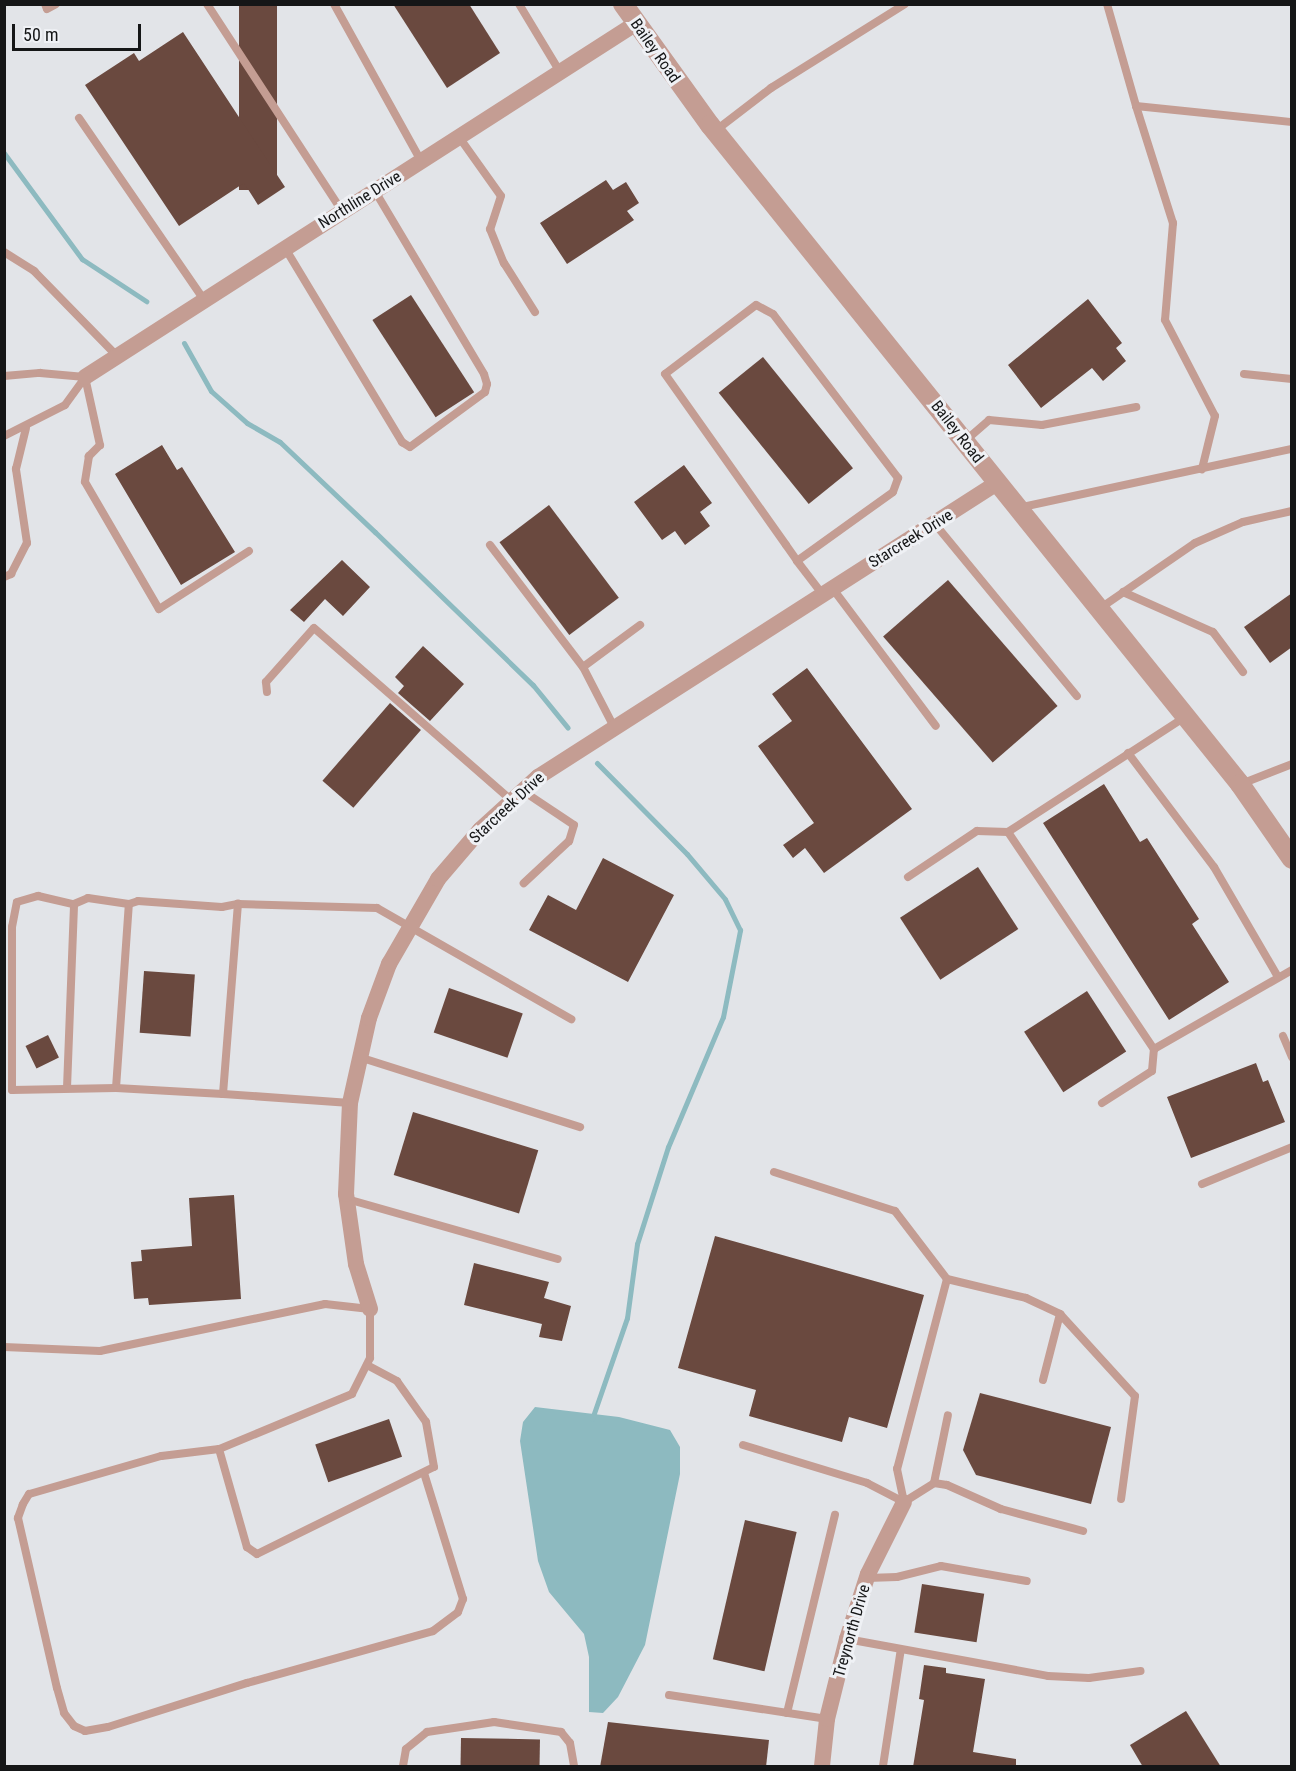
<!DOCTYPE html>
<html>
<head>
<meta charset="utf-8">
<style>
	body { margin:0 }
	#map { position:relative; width:1296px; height:1771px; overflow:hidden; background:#e2e4e8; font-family:"Roboto Condensed",sans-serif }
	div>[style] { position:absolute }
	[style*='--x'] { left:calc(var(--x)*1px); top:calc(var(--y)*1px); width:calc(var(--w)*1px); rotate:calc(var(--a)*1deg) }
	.water>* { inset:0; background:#8dbac0 }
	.stream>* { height:5px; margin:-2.5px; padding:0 2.5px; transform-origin:2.5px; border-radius:2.5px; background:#8dbac0 }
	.building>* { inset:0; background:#6a493f; transform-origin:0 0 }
	.service>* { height:8px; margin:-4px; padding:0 4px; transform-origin:4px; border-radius:4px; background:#c49d93 }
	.minor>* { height:16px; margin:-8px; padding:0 8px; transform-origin:8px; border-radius:8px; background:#c49d93 }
	.tertiary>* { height:20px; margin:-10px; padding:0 10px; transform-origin:10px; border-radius:10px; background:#c49d93 }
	span { translate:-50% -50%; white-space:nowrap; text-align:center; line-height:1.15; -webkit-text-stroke:6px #eff1f5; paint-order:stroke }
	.street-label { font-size:16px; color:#151617 }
	.frame { position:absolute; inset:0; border:6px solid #151617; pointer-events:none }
	.scale { position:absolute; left:12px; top:24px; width:129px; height:27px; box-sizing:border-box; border:3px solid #151617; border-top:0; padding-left:8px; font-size:18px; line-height:21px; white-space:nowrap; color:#151617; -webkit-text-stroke:4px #eff1f5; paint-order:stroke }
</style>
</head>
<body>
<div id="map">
	<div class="water">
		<i style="clip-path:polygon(535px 1407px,619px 1417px,670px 1430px,680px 1447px,680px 1474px,645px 1645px,618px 1697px,603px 1713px,589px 1712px,589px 1657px,584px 1634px,549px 1592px,538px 1561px,520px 1441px,523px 1422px)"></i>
	</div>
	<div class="stream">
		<i style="--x:4;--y:153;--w:132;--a:53.7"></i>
		<i style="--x:82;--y:259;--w:77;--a:33.3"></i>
		<i style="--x:184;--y:343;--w:55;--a:60.6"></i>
		<i style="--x:211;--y:391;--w:48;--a:41.6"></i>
		<i style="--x:247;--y:423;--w:38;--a:30"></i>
		<i style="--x:280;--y:442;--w:131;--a:43.5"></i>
		<i style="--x:375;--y:532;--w:220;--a:44.1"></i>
		<i style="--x:533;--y:685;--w:55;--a:50.9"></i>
		<i style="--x:592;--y:1419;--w:107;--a:-70.9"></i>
		<i style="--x:627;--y:1318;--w:75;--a:-82.3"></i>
		<i style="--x:637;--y:1244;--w:102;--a:-72.3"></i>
		<i style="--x:668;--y:1147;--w:141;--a:-67.1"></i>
		<i style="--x:723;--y:1017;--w:89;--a:-78.9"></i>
		<i style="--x:740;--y:930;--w:34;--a:-116"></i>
		<i style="--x:725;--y:899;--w:59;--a:-130.2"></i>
		<i style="--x:687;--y:854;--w:128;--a:-134.7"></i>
	</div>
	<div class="building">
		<i style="left:239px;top:4px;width:38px;height:186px"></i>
		<i style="clip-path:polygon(393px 4px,469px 4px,500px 53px,447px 88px)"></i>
		<i style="clip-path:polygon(183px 32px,285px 187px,258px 205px,244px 183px,179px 226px,85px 85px,134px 53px,139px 61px)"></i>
		<i style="clip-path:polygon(606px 180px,613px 190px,626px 182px,639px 203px,627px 211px,634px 220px,567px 264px,540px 223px)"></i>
		<i style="left:411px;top:295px;width:116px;height:46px;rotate:57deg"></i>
		<i style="clip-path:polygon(1088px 299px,1122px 343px,1116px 348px,1126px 361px,1103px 381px,1092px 368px,1041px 408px,1008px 365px)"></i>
		<i style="left:763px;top:357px;width:143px;height:57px;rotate:51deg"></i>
		<i style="clip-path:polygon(162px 445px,177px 470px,182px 467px,235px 552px,181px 585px,115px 474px)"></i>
		<i style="clip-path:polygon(684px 465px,712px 503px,700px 512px,710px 526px,685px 545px,675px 531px,662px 540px,634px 502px)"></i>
		<i style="left:549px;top:505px;width:116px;height:62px;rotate:53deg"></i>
		<i style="clip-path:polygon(342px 560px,370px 587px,343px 616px,325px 599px,304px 622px,290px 610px)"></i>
		<i style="left:948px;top:580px;width:167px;height:86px;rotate:49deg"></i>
		<i style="clip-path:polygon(1292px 593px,1292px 647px,1270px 663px,1244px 627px)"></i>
		<i style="clip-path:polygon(423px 646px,464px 684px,430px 721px,398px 693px,404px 686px,395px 677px)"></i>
		<i style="clip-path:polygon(807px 668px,912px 809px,824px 873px,805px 848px,793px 858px,783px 845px,814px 823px,758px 746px,792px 721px,772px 694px)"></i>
		<i style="left:390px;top:703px;width:41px;height:103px;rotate:41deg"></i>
		<i style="clip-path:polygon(1104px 784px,1140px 842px,1147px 838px,1199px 919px,1192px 924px,1229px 982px,1169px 1020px,1043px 823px)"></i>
		<i style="clip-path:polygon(603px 858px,674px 895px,628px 982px,529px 930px,548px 895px,576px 910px)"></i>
		<i style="left:978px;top:867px;width:74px;height:93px;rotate:57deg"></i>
		<i style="left:144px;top:971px;width:51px;height:62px;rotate:4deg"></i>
		<i style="left:449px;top:988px;width:78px;height:47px;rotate:19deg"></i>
		<i style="left:1087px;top:991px;width:72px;height:75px;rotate:57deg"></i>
		<i style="left:48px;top:1035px;width:25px;height:25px;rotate:64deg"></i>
		<i style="clip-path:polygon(1256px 1063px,1263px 1082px,1268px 1080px,1285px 1122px,1191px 1158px,1167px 1097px)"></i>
		<i style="left:413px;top:1112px;width:131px;height:66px;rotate:17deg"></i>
		<i style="clip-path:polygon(234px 1195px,241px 1299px,149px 1305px,148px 1298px,134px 1299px,131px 1262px,142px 1261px,141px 1250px,192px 1246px,189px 1198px)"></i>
		<i style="clip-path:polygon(715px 1236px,924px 1295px,887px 1428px,849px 1417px,842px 1442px,749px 1416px,756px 1390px,678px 1368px)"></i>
		<i style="clip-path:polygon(474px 1263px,549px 1282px,544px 1298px,571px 1306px,562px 1341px,539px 1337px,542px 1324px,464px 1305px)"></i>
		<i style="clip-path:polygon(980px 1393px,1111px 1427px,1091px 1504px,976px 1475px,963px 1450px)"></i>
		<i style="left:389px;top:1419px;width:40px;height:78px;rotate:71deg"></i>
		<i style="left:745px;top:1520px;width:53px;height:143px;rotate:13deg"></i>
		<i style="left:922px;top:1584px;width:63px;height:49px;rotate:9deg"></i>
		<i style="clip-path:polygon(924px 1665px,946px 1668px,946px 1673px,985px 1679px,973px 1752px,1016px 1759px,1016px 1767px,913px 1767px,924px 1700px,919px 1699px)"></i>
		<i style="clip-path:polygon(1186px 1711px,1221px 1767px,1143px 1767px,1130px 1745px)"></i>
		<i style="clip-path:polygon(608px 1722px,769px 1740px,766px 1767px,600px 1767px)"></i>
		<i style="left:461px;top:1738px;width:79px;height:29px;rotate:1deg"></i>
	</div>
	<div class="service">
		<i style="--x:45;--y:4;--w:5;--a:68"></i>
		<i style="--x:47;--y:9;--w:10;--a:-29"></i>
		<i style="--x:207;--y:4;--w:247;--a:56.9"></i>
		<i style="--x:334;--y:4;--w:179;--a:61"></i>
		<i style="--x:519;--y:4;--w:79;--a:58.9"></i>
		<i style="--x:1107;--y:4;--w:106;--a:74.1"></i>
		<i style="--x:1136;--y:106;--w:157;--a:5.9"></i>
		<i style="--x:1136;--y:106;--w:123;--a:72.5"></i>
		<i style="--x:1173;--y:223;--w:97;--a:94.7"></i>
		<i style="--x:1165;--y:320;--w:108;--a:62.5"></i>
		<i style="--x:1215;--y:416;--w:55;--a:103.8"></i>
		<i style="--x:79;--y:118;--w:221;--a:55.5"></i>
		<i style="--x:715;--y:131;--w:71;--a:-37.5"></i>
		<i style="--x:771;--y:88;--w:158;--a:-32.1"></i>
		<i style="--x:459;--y:137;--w:72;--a:54.6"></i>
		<i style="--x:501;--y:196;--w:35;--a:108"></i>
		<i style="--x:490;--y:229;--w:37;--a:68"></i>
		<i style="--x:504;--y:263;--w:58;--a:57.7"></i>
		<i style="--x:285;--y:248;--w:227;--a:58.9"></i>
		<i style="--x:402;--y:442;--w:9;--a:32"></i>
		<i style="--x:410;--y:447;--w:93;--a:-36.3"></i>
		<i style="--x:485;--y:392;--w:8;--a:-76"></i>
		<i style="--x:487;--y:384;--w:10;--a:-107"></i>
		<i style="--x:484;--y:374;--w:213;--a:-120.8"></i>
		<i style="--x:4;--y:252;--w:36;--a:32"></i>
		<i style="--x:34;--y:271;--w:119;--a:45.7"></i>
		<i style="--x:1244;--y:374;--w:48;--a:5.9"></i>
		<i style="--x:4;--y:376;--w:36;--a:-5"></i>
		<i style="--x:40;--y:373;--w:45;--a:5.1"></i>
		<i style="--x:85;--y:377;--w:70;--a:77.6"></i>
		<i style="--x:100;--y:445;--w:16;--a:135"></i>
		<i style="--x:89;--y:456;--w:26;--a:99"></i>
		<i style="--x:85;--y:482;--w:147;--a:59.8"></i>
		<i style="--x:159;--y:609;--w:107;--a:-32.8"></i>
		<i style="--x:4;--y:436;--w:68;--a:-26.9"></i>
		<i style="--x:65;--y:405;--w:34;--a:-54"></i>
		<i style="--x:965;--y:441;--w:32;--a:-41"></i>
		<i style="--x:989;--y:420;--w:53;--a:5.4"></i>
		<i style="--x:1042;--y:425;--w:96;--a:-10.8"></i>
		<i style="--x:1018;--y:508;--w:280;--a:-12.2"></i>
		<i style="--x:935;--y:524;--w:223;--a:50.5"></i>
		<i style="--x:490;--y:545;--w:153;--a:52.7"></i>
		<i style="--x:583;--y:667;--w:68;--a:62.7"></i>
		<i style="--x:797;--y:561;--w:118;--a:-35.7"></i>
		<i style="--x:893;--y:492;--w:15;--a:-70"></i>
		<i style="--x:898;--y:478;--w:206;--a:-127.3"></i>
		<i style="--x:773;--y:314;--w:19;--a:-152"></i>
		<i style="--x:756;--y:305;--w:114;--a:142.8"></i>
		<i style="--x:665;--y:374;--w:209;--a:54.7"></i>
		<i style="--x:786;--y:545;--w:19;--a:55"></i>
		<i style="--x:797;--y:561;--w:43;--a:52.6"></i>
		<i style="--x:4;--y:577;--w:8;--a:-23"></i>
		<i style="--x:11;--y:574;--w:35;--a:-63"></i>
		<i style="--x:27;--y:543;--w:75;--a:-98.5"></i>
		<i style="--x:16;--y:469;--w:42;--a:-76.3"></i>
		<i style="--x:833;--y:589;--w:171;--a:53.1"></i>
		<i style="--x:1123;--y:592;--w:98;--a:24"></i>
		<i style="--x:1213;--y:632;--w:50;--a:53.1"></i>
		<i style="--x:1099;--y:609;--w:116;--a:-34.5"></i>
		<i style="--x:1195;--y:543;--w:52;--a:-23.6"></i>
		<i style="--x:1243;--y:522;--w:50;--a:-12.7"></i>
		<i style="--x:583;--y:667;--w:71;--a:-36.4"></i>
		<i style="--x:267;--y:692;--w:10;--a:-96"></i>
		<i style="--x:266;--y:682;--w:72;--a:-48.4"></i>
		<i style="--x:314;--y:628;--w:263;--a:41.1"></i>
		<i style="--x:1185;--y:717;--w:211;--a:147"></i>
		<i style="--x:1008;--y:832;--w:262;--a:56.1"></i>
		<i style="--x:1154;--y:1049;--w:159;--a:-29.8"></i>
		<i style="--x:1128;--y:753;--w:143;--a:53"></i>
		<i style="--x:1214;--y:867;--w:127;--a:59.8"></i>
		<i style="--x:1241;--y:784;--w:55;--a:-21.4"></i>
		<i style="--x:523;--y:791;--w:61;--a:33.7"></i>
		<i style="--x:574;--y:825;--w:17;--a:107"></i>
		<i style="--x:569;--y:841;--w:62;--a:137"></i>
		<i style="--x:908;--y:877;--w:83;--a:-33.7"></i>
		<i style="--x:977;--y:831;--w:31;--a:2"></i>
		<i style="--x:1283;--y:1036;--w:23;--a:67"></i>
		<i style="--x:359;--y:1057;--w:232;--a:17.6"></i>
		<i style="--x:67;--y:1088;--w:184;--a:-87.8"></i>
		<i style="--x:116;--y:1088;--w:184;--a:-86"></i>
		<i style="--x:223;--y:1094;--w:107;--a:-176.8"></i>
		<i style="--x:116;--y:1088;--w:104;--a:178.9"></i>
		<i style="--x:12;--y:1090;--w:163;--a:-90"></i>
		<i style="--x:12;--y:927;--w:25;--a:-79"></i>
		<i style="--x:17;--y:902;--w:22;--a:-16"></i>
		<i style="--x:38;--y:896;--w:37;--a:13"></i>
		<i style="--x:74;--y:904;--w:15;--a:-23"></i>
		<i style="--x:88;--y:898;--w:41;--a:8.3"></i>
		<i style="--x:129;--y:904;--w:9;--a:-18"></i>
		<i style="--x:138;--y:901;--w:84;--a:4.1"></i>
		<i style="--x:222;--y:907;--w:16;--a:-11"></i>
		<i style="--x:350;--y:1103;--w:127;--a:-175.9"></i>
		<i style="--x:223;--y:1094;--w:191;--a:-85.5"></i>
		<i style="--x:238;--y:904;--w:139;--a:1.6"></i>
		<i style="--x:377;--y:908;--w:224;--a:29.8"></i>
		<i style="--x:1102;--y:1103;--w:59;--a:-32.6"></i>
		<i style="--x:1152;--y:1071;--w:22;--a:-85"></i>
		<i style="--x:774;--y:1172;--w:127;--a:17.9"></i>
		<i style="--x:895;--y:1211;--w:86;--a:52.6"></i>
		<i style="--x:947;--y:1279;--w:196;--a:104.7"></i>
		<i style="--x:897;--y:1469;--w:34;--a:78"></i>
		<i style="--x:1202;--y:1184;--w:97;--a:-22.3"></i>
		<i style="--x:347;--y:1199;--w:219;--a:15.9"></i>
		<i style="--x:947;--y:1279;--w:81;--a:13.5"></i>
		<i style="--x:1026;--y:1298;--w:38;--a:25"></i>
		<i style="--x:1060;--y:1314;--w:111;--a:47.6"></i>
		<i style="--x:1135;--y:1396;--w:104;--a:97.7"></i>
		<i style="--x:4;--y:1347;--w:96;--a:2.4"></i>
		<i style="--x:100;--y:1351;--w:230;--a:-11.8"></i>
		<i style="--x:325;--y:1304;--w:45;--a:6.3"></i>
		<i style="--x:370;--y:1309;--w:49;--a:90"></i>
		<i style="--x:370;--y:1358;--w:40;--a:116.6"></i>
		<i style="--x:352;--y:1394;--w:144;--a:157.5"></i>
		<i style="--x:219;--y:1449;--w:102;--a:74.1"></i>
		<i style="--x:247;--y:1547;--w:12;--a:35"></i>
		<i style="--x:257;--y:1554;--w:197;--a:-26.2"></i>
		<i style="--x:434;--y:1467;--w:46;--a:-100.1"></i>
		<i style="--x:426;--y:1422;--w:50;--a:-125.3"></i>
		<i style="--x:397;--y:1381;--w:34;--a:-152"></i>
		<i style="--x:1043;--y:1380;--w:68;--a:-75.6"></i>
		<i style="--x:743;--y:1445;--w:130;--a:17"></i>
		<i style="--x:867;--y:1483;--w:42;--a:27.2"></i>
		<i style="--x:219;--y:1449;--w:58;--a:173.1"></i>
		<i style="--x:161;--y:1456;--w:137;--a:163.9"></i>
		<i style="--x:29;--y:1494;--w:12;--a:121"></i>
		<i style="--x:23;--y:1504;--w:15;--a:110"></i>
		<i style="--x:18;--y:1518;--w:174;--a:77.1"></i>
		<i style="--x:57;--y:1688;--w:26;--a:74"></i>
		<i style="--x:64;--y:1713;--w:16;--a:52"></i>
		<i style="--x:74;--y:1726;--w:12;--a:24"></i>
		<i style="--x:85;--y:1731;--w:23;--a:-10"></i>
		<i style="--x:108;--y:1727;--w:146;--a:-17.6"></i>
		<i style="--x:247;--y:1683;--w:193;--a:-15.6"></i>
		<i style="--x:433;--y:1631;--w:31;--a:-37"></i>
		<i style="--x:458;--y:1612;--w:14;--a:-69"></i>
		<i style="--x:463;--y:1599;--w:132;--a:-107.2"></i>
		<i style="--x:934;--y:1483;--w:69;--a:-78.4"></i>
		<i style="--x:904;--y:1502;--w:36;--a:-32"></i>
		<i style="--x:934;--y:1483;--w:13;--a:9"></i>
		<i style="--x:947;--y:1485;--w:59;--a:24"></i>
		<i style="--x:1001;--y:1509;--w:85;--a:15"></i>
		<i style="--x:867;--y:1578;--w:30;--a:-2"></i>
		<i style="--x:897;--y:1577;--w:45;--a:-14"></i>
		<i style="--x:941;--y:1566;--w:87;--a:9.9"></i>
		<i style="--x:847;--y:1639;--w:204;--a:10.4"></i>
		<i style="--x:1048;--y:1676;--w:41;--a:2.8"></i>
		<i style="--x:1089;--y:1678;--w:52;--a:-7.7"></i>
		<i style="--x:669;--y:1695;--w:160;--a:8.6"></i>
		<i style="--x:787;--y:1713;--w:204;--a:-76.4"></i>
		<i style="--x:403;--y:1766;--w:17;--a:-80"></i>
		<i style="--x:406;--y:1749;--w:27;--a:-39"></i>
		<i style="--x:427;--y:1732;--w:68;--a:-8.5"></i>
		<i style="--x:494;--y:1722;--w:68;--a:8.5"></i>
		<i style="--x:561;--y:1732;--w:14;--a:51"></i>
		<i style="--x:570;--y:1743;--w:23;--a:80"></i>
		<i style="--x:883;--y:1766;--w:118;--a:-81.3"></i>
	</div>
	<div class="minor">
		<i style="--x:85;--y:377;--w:654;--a:-32.69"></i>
		<i style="--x:370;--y:1309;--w:47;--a:-107.3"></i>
		<i style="--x:356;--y:1264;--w:71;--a:-98.1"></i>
		<i style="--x:346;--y:1194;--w:91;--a:-87.5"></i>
		<i style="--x:350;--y:1103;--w:87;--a:-77.4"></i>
		<i style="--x:369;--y:1018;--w:58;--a:-69.7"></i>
		<i style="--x:389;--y:964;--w:98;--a:-60"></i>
		<i style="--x:438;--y:879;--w:65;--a:-49.4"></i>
		<i style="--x:480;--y:830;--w:79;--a:-42.4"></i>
		<i style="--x:538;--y:777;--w:545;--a:-32.64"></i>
		<i style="--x:822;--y:1766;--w:47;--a:-83.9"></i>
		<i style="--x:827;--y:1719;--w:82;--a:-76"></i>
		<i style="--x:847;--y:1639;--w:68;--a:-72.1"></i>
		<i style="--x:868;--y:1574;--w:80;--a:-63.4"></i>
	</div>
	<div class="tertiary">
		<i style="--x:623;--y:4;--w:149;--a:54.3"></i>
		<i style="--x:710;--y:125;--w:846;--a:51.19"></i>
		<i style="--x:1240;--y:784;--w:91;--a:55.3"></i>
	</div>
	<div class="street-label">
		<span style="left:655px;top:51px;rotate:55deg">Bailey Road</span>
		<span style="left:360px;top:200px;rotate:-32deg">Northline Drive</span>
		<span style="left:957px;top:432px;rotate:52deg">Bailey Road</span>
		<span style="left:911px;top:539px;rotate:-32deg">Starcreek Drive</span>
		<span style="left:507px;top:808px;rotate:-43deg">Starcreek Drive</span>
		<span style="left:852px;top:1631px;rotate:-74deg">Treynorth Drive</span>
	</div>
	<div class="frame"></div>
	<div class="scale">50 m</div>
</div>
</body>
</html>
